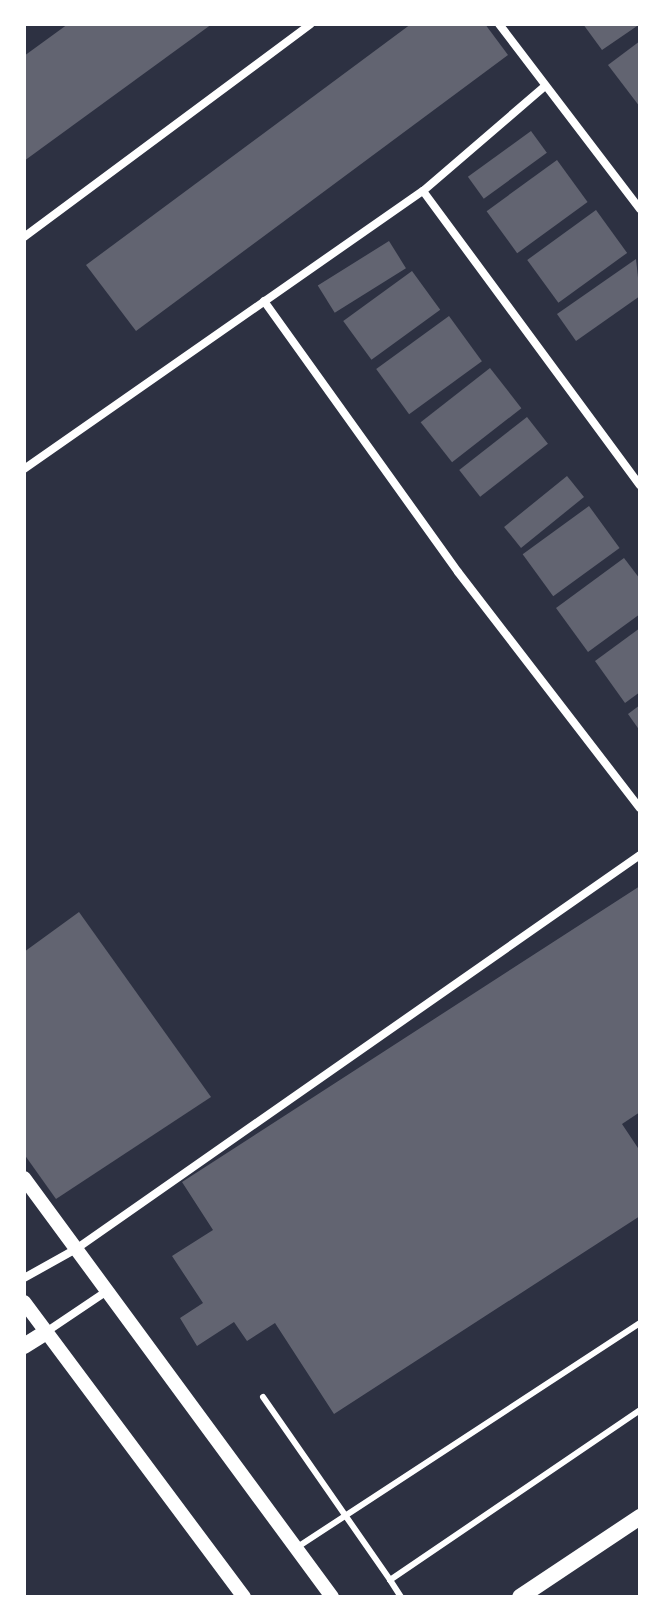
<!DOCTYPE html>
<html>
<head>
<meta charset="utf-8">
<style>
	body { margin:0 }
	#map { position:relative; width:664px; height:1621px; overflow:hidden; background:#2d3142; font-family:"Alegreya Sans",sans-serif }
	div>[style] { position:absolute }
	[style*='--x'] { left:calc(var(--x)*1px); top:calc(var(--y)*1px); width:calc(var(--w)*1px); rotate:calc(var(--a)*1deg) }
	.building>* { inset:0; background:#626471; transform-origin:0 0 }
	.service>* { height:6px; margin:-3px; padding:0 3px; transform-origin:3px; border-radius:3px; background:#fff }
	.minor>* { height:8px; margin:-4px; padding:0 4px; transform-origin:4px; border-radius:4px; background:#fff }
	.tertiary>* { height:14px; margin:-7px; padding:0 7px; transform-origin:7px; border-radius:7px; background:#fff }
	.secondary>* { height:16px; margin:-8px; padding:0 8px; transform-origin:8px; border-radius:8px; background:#fff }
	span { translate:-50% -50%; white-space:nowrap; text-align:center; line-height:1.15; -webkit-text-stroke:7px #fff; paint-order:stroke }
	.frame { position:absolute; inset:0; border:26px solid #fff; pointer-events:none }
</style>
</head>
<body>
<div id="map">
	<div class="building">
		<i style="clip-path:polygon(68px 24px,212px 24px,24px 161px,24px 56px)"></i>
		<i style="clip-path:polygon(411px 24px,485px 24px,508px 55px,136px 331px,86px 265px)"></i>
		<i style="clip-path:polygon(583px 24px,640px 24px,602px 50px)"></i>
		<i style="clip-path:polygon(640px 41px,640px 107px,608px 65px)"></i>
		<i style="left:531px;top:131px;width:27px;height:78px;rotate:54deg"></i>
		<i style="left:557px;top:160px;width:52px;height:87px;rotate:54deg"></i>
		<i style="left:596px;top:210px;width:53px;height:85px;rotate:54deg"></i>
		<i style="left:389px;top:241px;width:32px;height:84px;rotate:58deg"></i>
		<i style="clip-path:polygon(636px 259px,640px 296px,576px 341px,557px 314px)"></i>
		<i style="left:412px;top:271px;width:48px;height:85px;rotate:54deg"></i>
		<i style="left:449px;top:316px;width:56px;height:90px;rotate:54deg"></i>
		<i style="left:490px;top:368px;width:51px;height:88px;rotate:52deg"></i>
		<i style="left:527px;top:417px;width:34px;height:86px;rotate:52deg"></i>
		<i style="left:567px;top:476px;width:27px;height:81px;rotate:51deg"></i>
		<i style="left:589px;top:506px;width:52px;height:82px;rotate:54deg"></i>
		<i style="clip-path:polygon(624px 558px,640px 579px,640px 614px,588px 652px,556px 608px)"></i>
		<i style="clip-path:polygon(640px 628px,640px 692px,625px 703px,595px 661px)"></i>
		<i style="clip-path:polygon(640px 705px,640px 731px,628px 714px)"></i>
		<i style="clip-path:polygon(640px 886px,640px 1112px,622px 1124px,640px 1151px,640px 1216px,334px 1414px,275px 1323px,247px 1341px,234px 1322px,197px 1346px,180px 1318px,203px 1303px,172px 1256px,213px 1230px,182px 1182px)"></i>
		<i style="clip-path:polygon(79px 912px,211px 1097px,56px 1199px,24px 1154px,24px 952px)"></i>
	</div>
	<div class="service">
		<i style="--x:263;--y:1397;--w:223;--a:55.2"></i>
		<i style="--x:296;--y:1548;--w:411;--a:-33.2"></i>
		<i style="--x:401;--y:1597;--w:20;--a:-123"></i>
		<i style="--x:390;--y:1580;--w:302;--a:-34.2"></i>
	</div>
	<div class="minor">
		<i style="--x:499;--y:24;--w:233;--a:52.7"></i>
		<i style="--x:423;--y:191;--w:365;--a:53.6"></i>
		<i style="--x:24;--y:237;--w:357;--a:-36.6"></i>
		<i style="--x:264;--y:301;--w:333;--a:54.4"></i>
		<i style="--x:458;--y:572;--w:298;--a:52.4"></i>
		<i style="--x:24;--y:469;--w:486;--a:-34.9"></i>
		<i style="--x:423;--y:191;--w:161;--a:-40.7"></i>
		<i style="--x:24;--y:1278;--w:60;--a:-29.1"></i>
		<i style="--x:76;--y:1249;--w:688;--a:-34.94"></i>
		<i style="--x:46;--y:1332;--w:73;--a:-33.9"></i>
	</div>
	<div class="tertiary">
		<i style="--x:24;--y:1178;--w:520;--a:53.68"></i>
		<i style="--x:24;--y:1302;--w:368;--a:53.3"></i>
	</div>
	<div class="secondary">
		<i style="--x:24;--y:1346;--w:26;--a:-32"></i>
		<i style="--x:520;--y:1597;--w:144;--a:-33.7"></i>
	</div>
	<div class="frame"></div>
</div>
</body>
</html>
